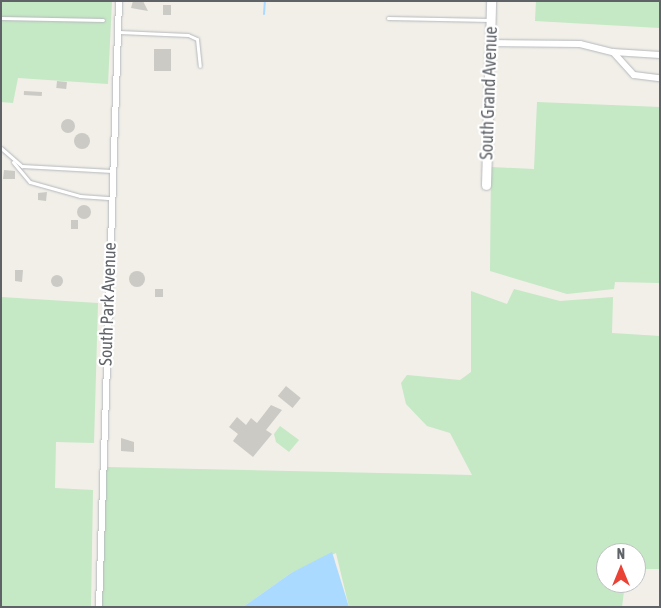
<!DOCTYPE html>
<html>
<head>
<meta charset="utf-8">
<style>
	body { margin:0 }
	#map { position:relative; width:661px; height:608px; overflow:hidden; background:#f1efe8; font-family:"Asap Condensed",sans-serif }
	div>[style] { position:absolute }
	[style*='--x'] { left:calc(var(--x)*1px); top:calc(var(--y)*1px); width:calc(var(--w)*1px); rotate:calc(var(--a)*1deg) }
	.green>* { inset:0; background:#c5e8c5 }
	.water>* { inset:0; background:#aadaff }
	.stream>* { height:2px; margin:-1px; padding:0 1px; transform-origin:1px; border-radius:1px; background:#aadaff }
	.building>* { inset:0; background:#cccac5; transform-origin:0 0 }
	.round { border-radius:50% }
	.roads { filter:drop-shadow(0 0 1px #b5b8bc) drop-shadow(0 0 1px #b5b8bc) }
	.lane>* { height:3px; margin:-1.5px; padding:0 1.5px; transform-origin:1.5px; border-radius:1.5px; background:#fff }
	.street>* { height:6px; margin:-3px; padding:0 3px; transform-origin:3px; border-radius:3px; background:#fff }
	.secondary>* { height:9px; margin:-4.5px; padding:0 4.5px; transform-origin:4.5px; border-radius:4.5px; background:#fff }
	span { translate:-50% -50%; white-space:nowrap; text-align:center; line-height:1.15; -webkit-text-stroke:4.5px #fff; paint-order:stroke }
	.street-label { font-size:18px; color:#5f6368 }
	.frame { position:absolute; inset:0; border:2px solid #5f6368; pointer-events:none }
	.north { position:absolute; left:596px; top:543px; width:50px; height:50px; box-sizing:border-box; background:#fff; border:1px solid #bfc1c3; border-radius:50%; rotate:0deg; font-size:14px; font-weight:700; line-height:20px; text-align:center; color:#5f6368 }
	.north::after { content:''; display:block; margin:auto; width:18px; height:22px; background:#ea4335; clip-path:polygon(50% 0,100% 100%,50% 72%,0 100%) }
</style>
</head>
<body>
<div id="map">
	<div class="green">
		<i style="clip-path:polygon(1px 1px,112px 1px,108px 84px,18px 78px,13px 103px,1px 102px)"></i>
		<i style="clip-path:polygon(536px 1px,660px 1px,660px 28px,535px 21px)"></i>
		<i style="clip-path:polygon(537px 102px,660px 107px,660px 283px,615px 282px,614px 289px,567px 294px,490px 271px,491px 167px,534px 169px)"></i>
		<i style="clip-path:polygon(514px 289px,560px 301px,613px 297px,612px 333px,660px 336px,660px 569px,636px 569px,636px 553px,606px 553px,606px 583px,625px 583px,622px 607px,349px 607px,336px 553px,291px 573px,243px 607px,101px 607px,105px 467px,472px 475px,450px 433px,427px 426px,406px 404px,401px 383px,407px 375px,460px 380px,471px 372px,471px 291px,507px 304px)"></i>
		<i style="clip-path:polygon(1px 297px,98px 303px,94px 443px,56px 442px,55px 488px,93px 490px,91px 607px,1px 607px)"></i>
		<i style="clip-path:polygon(280px 426px,299px 440px,289px 452px,276px 442px,274px 434px)"></i>
	</div>
	<div class="water">
		<i style="clip-path:polygon(332px 552px,349px 607px,243px 607px,291px 573px)"></i>
	</div>
	<div class="stream">
		<i style="--x:264;--y:14;--w:13;--a:-86"></i>
	</div>
	<div class="building">
		<i style="clip-path:polygon(133px 1px,143px 1px,148px 11px,131px 8px)"></i>
		<i style="left:163px;top:5px;width:8px;height:10px"></i>
		<i style="left:154px;top:49px;width:17px;height:22px"></i>
		<i style="left:57px;top:81px;width:10px;height:7px;rotate:6deg"></i>
		<i style="left:24px;top:91px;width:18px;height:4px;rotate:3deg"></i>
		<i class="round" style="left:61px;top:119px;width:14px;height:14px"></i>
		<i class="round" style="left:74px;top:133px;width:16px;height:16px"></i>
		<i style="clip-path:polygon(4px 170px,15px 171px,15px 179px,3px 179px)"></i>
		<i style="clip-path:polygon(47px 192px,46px 201px,38px 200px,38px 193px)"></i>
		<i class="round" style="left:77px;top:205px;width:14px;height:14px"></i>
		<i style="left:71px;top:220px;width:7px;height:9px"></i>
		<i style="clip-path:polygon(15px 270px,23px 270px,22px 282px,15px 281px)"></i>
		<i class="round" style="left:129px;top:271px;width:16px;height:16px"></i>
		<i class="round" style="left:51px;top:275px;width:12px;height:12px"></i>
		<i style="left:155px;top:289px;width:8px;height:8px"></i>
		<i style="left:286px;top:386px;width:19px;height:13px;rotate:39deg"></i>
		<i style="clip-path:polygon(271px 405px,282px 410px,266px 430px,272px 434px,253px 457px,233px 441px,238px 434px,229px 427px,237px 417px,246px 425px,251px 418px,257px 423px)"></i>
		<i style="clip-path:polygon(121px 438px,134px 442px,134px 452px,121px 451px)"></i>
	</div>
	<div class="roads">
		<div class="lane">
			<i style="--x:1;--y:18;--w:102;--a:1.1"></i>
			<i style="--x:388;--y:18;--w:102;--a:1.1"></i>
			<i style="--x:119;--y:32;--w:69;--a:2.5"></i>
			<i style="--x:188;--y:35;--w:10;--a:24"></i>
			<i style="--x:197;--y:39;--w:27;--a:84"></i>
			<i style="--x:1;--y:148;--w:28;--a:41"></i>
			<i style="--x:22;--y:166;--w:90;--a:3.2"></i>
			<i style="--x:13;--y:162;--w:26;--a:50"></i>
			<i style="--x:30;--y:182;--w:52;--a:15.6"></i>
			<i style="--x:80;--y:196;--w:31;--a:4"></i>
		</div>
		<div class="street">
			<i style="--x:490;--y:43;--w:90;--a:0.6"></i>
			<i style="--x:580;--y:44;--w:34;--a:14"></i>
			<i style="--x:660;--y:55;--w:47;--a:-176.3"></i>
			<i style="--x:613;--y:52;--w:31;--a:48"></i>
			<i style="--x:634;--y:75;--w:26;--a:7"></i>
			<i style="--x:99;--y:607;--w:606;--a:-88.11"></i>
		</div>
		<div class="secondary">
			<i style="--x:486;--y:185;--w:184;--a:-88.4"></i>
		</div>
	</div>
	<div class="street-label">
		<span style="left:489px;top:93px;rotate:-88deg">South Grand Avenue</span>
		<span style="left:108px;top:304px;rotate:-88deg">South Park Avenue</span>
	</div>
	<div class="frame"></div>
	<div class="north">N</div>
</div>
</body>
</html>
